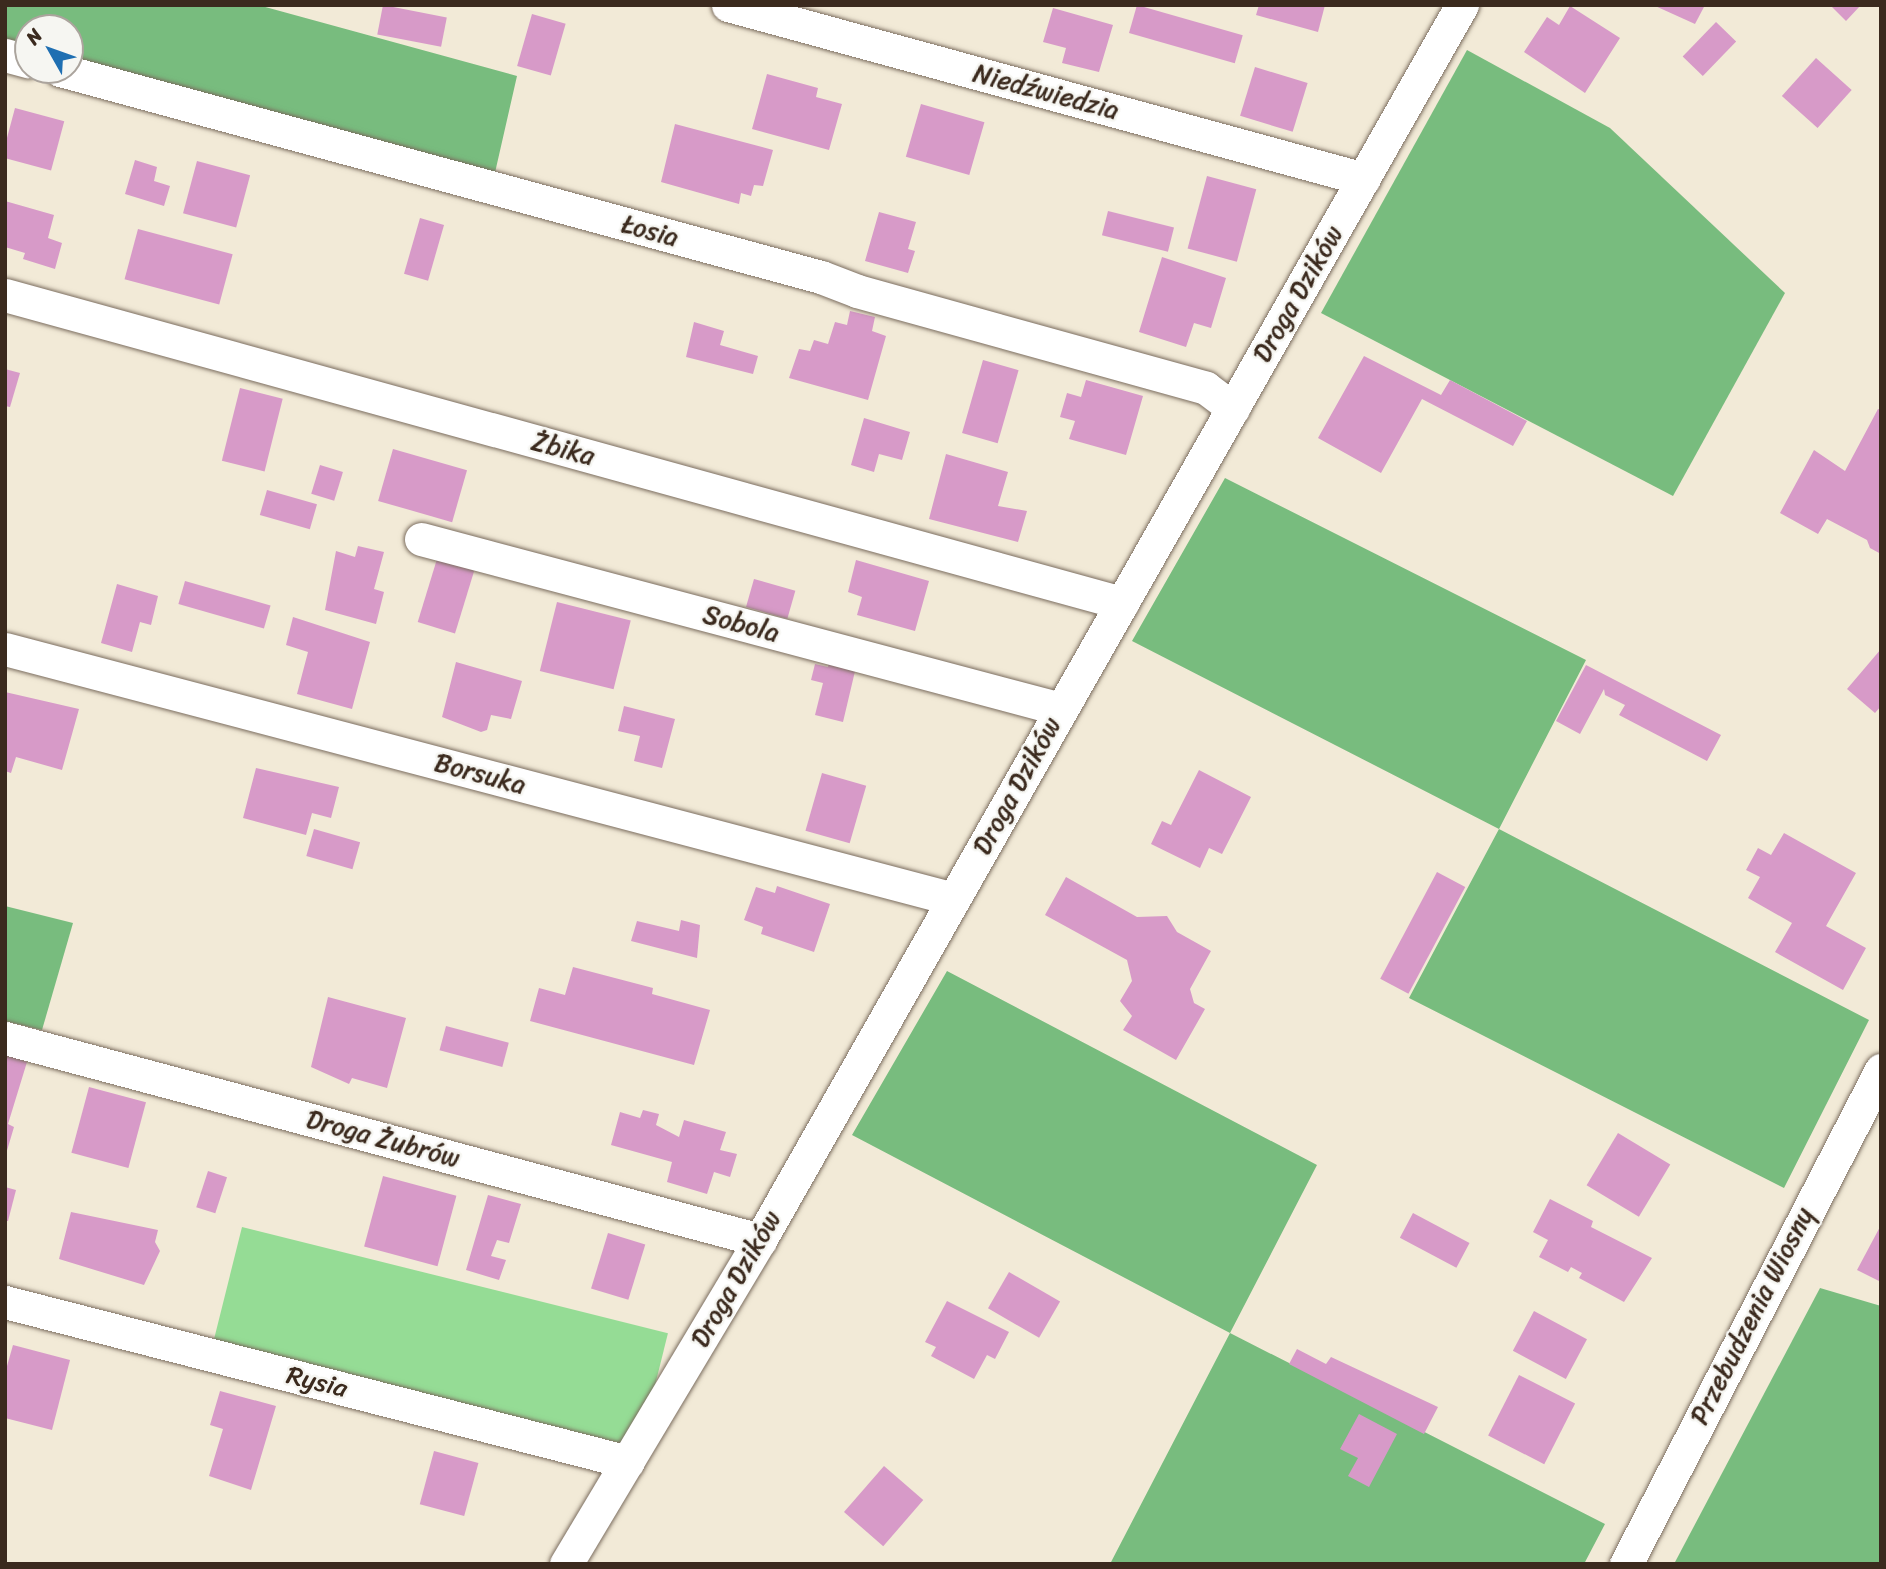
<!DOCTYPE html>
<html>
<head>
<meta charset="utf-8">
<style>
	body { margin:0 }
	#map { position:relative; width:1886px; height:1569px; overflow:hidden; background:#f2ead7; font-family:Sriracha,sans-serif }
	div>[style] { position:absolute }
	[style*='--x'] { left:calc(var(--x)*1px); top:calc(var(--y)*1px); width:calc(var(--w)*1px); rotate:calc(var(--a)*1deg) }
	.green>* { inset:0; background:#95dc95; transform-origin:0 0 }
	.forest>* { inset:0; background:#78bc7e }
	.building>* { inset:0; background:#d79ac8; transform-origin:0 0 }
	.roads { filter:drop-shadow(0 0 2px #7b6d5f) drop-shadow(0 0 2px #7b6d5f) }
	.minor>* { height:33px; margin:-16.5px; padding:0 16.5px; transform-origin:16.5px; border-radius:16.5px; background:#fff }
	span { translate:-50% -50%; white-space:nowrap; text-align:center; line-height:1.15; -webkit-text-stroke:5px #f6f6f2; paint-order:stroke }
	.street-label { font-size:26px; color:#3b2a1e }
	.frame { position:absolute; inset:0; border:7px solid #3b2a1e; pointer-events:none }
	.north { position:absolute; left:14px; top:14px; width:70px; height:70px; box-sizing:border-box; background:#f6f6f2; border:2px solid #aba49d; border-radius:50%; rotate:310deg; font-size:19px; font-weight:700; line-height:28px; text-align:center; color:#3b2a1e }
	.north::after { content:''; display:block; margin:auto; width:24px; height:32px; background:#1f6fb2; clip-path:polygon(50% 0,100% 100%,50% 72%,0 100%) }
</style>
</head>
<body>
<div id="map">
	<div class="green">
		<i style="left:242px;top:1227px;width:439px;height:118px;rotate:14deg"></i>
	</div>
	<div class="forest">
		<i style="clip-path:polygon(5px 5px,258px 5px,517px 76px,494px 177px,70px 63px,70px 28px,28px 28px,28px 51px,5px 45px)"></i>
		<i style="clip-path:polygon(1467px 50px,1610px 128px,1785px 293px,1673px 496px,1321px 313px)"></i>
		<i style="clip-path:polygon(1225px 478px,1586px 660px,1499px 829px,1869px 1020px,1784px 1188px,1409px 998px,1499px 829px,1132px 641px)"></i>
		<i style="clip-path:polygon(5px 906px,73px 923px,42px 1030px,5px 1021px)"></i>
		<i style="clip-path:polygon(947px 971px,1317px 1165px,1230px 1333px,1605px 1524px,1584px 1564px,1110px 1564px,1230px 1333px,852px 1135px)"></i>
		<i style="clip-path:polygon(1820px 1288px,1881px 1306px,1881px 1564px,1674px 1564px)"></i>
	</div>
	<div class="building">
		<i style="left:383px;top:5px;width:65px;height:30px;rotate:11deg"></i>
		<i style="left:1137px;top:5px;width:110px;height:29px;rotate:16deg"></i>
		<i style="clip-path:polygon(1259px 5px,1325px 5px,1318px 32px,1256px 15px)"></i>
		<i style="clip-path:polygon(1653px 5px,1705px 5px,1695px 24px)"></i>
		<i style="clip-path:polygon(1830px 5px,1861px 5px,1846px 21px)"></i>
		<i style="clip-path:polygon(1570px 6px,1620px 38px,1585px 93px,1524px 52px,1547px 17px,1559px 25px)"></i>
		<i style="clip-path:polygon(1053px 8px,1113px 25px,1099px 72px,1062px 63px,1066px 48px,1043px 42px)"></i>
		<i style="left:532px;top:14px;width:35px;height:54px;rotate:16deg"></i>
		<i style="left:1716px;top:22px;width:28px;height:48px;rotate:44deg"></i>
		<i style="left:1816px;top:58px;width:48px;height:51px;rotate:42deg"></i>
		<i style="left:1255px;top:67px;width:55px;height:51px;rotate:17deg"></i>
		<i style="clip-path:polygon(767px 74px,818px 88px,816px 97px,842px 104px,829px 150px,752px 129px)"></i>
		<i style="left:921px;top:104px;width:66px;height:55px;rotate:16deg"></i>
		<i style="left:15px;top:108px;width:51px;height:51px;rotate:15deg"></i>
		<i style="clip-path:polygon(675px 124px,773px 150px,763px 186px,754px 185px,751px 196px,741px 193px,739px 204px,661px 182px)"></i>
		<i style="clip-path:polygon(135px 160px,157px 167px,154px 181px,170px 186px,164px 206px,125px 194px)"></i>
		<i style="left:197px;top:161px;width:55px;height:54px;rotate:15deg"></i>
		<i style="left:1207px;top:176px;width:51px;height:75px;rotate:15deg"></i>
		<i style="clip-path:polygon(5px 201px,54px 215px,48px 238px,62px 243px,55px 269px,23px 259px,25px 253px,5px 247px)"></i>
		<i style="left:1108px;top:211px;width:68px;height:25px;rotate:14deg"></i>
		<i style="clip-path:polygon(879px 212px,916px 222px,908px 249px,915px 251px,908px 273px,865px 261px)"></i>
		<i style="left:420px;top:218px;width:25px;height:58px;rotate:16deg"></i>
		<i style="left:138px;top:229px;width:98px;height:52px;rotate:15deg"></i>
		<i style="clip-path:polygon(1162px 257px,1226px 278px,1211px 328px,1194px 323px,1186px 347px,1139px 332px)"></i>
		<i style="clip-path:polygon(850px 311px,875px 317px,872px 331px,886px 336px,868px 400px,789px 378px,799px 349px,810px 351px,814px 340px,828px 344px,835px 322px,847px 325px)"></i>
		<i style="clip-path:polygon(694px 322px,724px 331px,720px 345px,758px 356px,753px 374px,686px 357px)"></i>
		<i style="clip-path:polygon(1364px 356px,1441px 395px,1450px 380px,1527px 421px,1513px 446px,1422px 399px,1381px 473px,1318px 438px)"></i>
		<i style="left:983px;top:360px;width:37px;height:76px;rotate:16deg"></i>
		<i style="clip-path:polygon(5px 369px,20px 373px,10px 407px,5px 406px)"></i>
		<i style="clip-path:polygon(1086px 380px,1143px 396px,1126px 455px,1069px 439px,1075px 421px,1060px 417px,1067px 393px,1081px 397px)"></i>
		<i style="left:240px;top:388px;width:44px;height:75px;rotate:14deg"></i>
		<i style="clip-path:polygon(1878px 409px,1881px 410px,1881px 554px,1870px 548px,1867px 540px,1827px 519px,1818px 534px,1780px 513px,1814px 450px,1845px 471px)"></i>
		<i style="clip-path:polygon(864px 418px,910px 432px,902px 460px,879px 454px,874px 472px,851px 465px)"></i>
		<i style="left:393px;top:449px;width:77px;height:54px;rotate:16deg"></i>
		<i style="clip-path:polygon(946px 454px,1008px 472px,998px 506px,1027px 511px,1018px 542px,929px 519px)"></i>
		<i style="left:320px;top:465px;width:24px;height:30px;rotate:17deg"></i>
		<i style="left:267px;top:490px;width:52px;height:26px;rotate:16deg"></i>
		<i style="clip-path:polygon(358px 546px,384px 552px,374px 589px,384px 592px,376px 624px,325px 610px,336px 551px,355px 557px)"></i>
		<i style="left:437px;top:559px;width:39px;height:66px;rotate:17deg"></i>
		<i style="clip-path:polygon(856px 560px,929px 581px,915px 631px,857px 615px,862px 597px,848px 592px)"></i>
		<i style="left:754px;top:579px;width:43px;height:29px;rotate:16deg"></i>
		<i style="left:185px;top:581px;width:89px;height:24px;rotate:16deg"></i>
		<i style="clip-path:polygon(117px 584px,158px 596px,151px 625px,140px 622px,132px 652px,101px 643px)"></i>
		<i style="left:557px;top:602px;width:76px;height:71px;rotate:14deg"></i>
		<i style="clip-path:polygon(293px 617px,370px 642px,352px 709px,297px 694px,308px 652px,286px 645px)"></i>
		<i style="clip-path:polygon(1881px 649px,1881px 706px,1875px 713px,1847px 689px)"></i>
		<i style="clip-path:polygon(829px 660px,856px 667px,843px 722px,815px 715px,823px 683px,811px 680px,815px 664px,828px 667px)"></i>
		<i style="clip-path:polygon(456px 662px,522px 681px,511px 719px,491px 715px,487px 730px,481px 732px,442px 717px)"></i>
		<i style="clip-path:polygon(1586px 665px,1721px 735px,1707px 761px,1619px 715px,1625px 705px,1605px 695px,1604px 689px,1580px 734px,1556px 721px)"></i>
		<i style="clip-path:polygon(5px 692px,79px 709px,62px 770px,16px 757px,11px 773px,5px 771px)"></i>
		<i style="clip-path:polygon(624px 706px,675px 719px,662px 768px,634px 761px,640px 736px,618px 731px)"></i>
		<i style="clip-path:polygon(256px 768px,339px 787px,331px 818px,312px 813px,306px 835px,243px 818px)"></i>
		<i style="clip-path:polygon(1199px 770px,1251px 797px,1222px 854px,1209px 848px,1200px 868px,1151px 844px,1162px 821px,1171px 825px)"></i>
		<i style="left:822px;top:773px;width:46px;height:60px;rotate:16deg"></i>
		<i style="left:314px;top:829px;width:48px;height:28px;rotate:16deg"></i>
		<i style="clip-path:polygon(1784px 833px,1856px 873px,1826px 926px,1866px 948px,1843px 990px,1775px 952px,1792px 923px,1748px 898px,1760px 877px,1746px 870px,1758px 848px,1771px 855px)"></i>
		<i style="left:1437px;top:872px;width:32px;height:121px;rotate:28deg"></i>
		<i style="clip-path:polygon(1066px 877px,1137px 917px,1167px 916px,1177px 932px,1211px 951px,1190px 989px,1194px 1003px,1205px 1009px,1176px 1060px,1123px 1030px,1132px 1016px,1120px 1001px,1132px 981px,1127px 960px,1045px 915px)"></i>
		<i style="clip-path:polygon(777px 886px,830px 904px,814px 952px,761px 934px,763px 927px,744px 920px,756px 887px,775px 893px)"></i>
		<i style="clip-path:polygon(681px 920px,700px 925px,697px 958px,631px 941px,637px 921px,679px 931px)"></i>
		<i style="clip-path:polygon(573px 967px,653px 988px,652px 994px,710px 1010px,694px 1065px,530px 1021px,539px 988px,565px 995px)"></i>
		<i style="clip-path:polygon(328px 997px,406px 1018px,387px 1088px,352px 1078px,349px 1084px,311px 1067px)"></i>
		<i style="left:446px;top:1026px;width:65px;height:25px;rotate:15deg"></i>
		<i style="clip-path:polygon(5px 1054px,27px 1062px,8px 1124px,14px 1127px,6px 1154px)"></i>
		<i style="left:89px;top:1087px;width:59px;height:68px;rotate:15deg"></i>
		<i style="clip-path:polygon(643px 1110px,659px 1114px,656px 1125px,679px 1137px,684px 1120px,726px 1132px,720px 1150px,737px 1154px,730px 1177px,714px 1172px,707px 1194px,667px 1182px,672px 1162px,611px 1145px,620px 1112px,640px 1118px)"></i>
		<i style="left:1618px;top:1133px;width:61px;height:61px;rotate:31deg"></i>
		<i style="left:208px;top:1171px;width:20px;height:38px;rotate:18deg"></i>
		<i style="left:383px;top:1176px;width:76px;height:73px;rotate:15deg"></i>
		<i style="clip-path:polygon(5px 1187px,16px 1190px,8px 1221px,5px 1221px)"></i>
		<i style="clip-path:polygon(488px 1195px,521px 1204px,509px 1243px,497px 1240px,491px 1256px,506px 1260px,499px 1280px,466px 1270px)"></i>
		<i style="clip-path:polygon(1550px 1199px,1593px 1221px,1591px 1227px,1652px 1258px,1624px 1302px,1579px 1278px,1582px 1273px,1571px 1267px,1568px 1272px,1539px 1257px,1548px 1240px,1533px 1232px)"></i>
		<i style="clip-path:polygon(71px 1212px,158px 1230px,155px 1242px,160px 1251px,144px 1285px,59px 1259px)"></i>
		<i style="left:1413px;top:1213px;width:64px;height:28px;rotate:28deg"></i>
		<i style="clip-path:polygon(1881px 1225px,1881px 1282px,1857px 1270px)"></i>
		<i style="left:608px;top:1233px;width:39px;height:58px;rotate:17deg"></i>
		<i style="left:1009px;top:1272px;width:59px;height:42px;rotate:30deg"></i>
		<i style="clip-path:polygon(947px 1301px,1009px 1332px,995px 1359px,987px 1355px,974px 1379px,931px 1356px,936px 1347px,925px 1342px)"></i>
		<i style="left:1534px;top:1311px;width:60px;height:45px;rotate:28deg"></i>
		<i style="clip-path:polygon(13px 1345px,70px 1360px,52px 1430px,5px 1418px,5px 1373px)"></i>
		<i style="clip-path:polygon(1297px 1349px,1326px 1364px,1331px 1357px,1438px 1407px,1424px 1434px,1289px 1364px)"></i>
		<i style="left:1519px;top:1375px;width:63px;height:68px;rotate:27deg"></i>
		<i style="clip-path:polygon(220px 1391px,276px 1406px,251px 1490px,209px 1476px,223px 1429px,210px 1425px)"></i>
		<i style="clip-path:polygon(1359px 1414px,1397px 1434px,1369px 1487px,1348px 1476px,1358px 1458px,1340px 1449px)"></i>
		<i style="left:434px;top:1451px;width:46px;height:55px;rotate:15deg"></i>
		<i style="left:884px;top:1466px;width:52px;height:61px;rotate:41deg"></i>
	</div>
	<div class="roads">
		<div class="minor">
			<i style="--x:728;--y:5;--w:659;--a:15.3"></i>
			<i style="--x:5;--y:55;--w:24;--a:15"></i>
			<i style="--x:60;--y:70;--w:789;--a:15.22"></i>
			<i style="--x:821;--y:277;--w:39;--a:21"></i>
			<i style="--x:857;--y:291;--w:362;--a:15.5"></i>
			<i style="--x:1206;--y:388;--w:34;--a:37"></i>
			<i style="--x:5;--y:295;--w:1159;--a:15.42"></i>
			<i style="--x:421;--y:539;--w:662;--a:14.88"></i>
			<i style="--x:5;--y:649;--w:981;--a:14.76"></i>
			<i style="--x:5;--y:1038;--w:782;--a:14.98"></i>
			<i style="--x:5;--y:1302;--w:643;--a:14.4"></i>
			<i style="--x:566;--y:1564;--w:378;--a:-59.1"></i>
			<i style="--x:760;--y:1240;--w:1421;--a:-60.39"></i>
			<i style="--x:1626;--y:1564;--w:556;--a:-62.7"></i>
		</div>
	</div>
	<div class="street-label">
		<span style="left:1046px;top:92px;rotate:15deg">Niedźwiedzia</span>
		<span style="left:650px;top:231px;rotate:15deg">Łosia</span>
		<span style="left:1298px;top:294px;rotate:-60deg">Droga Dzików</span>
		<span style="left:563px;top:449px;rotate:15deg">Żbika</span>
		<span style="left:741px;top:624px;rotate:15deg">Sobola</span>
		<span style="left:480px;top:774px;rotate:15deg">Borsuka</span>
		<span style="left:1017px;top:786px;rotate:-61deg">Droga Dzików</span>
		<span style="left:383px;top:1139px;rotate:15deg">Droga Żubrów</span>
		<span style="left:736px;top:1279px;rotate:-60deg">Droga Dzików</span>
		<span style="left:1752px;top:1316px;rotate:-63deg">Przebudzenia Wiosny</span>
		<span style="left:317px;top:1382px;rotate:14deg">Rysia</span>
	</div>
	<div class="frame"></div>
	<div class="north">N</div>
</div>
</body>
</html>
